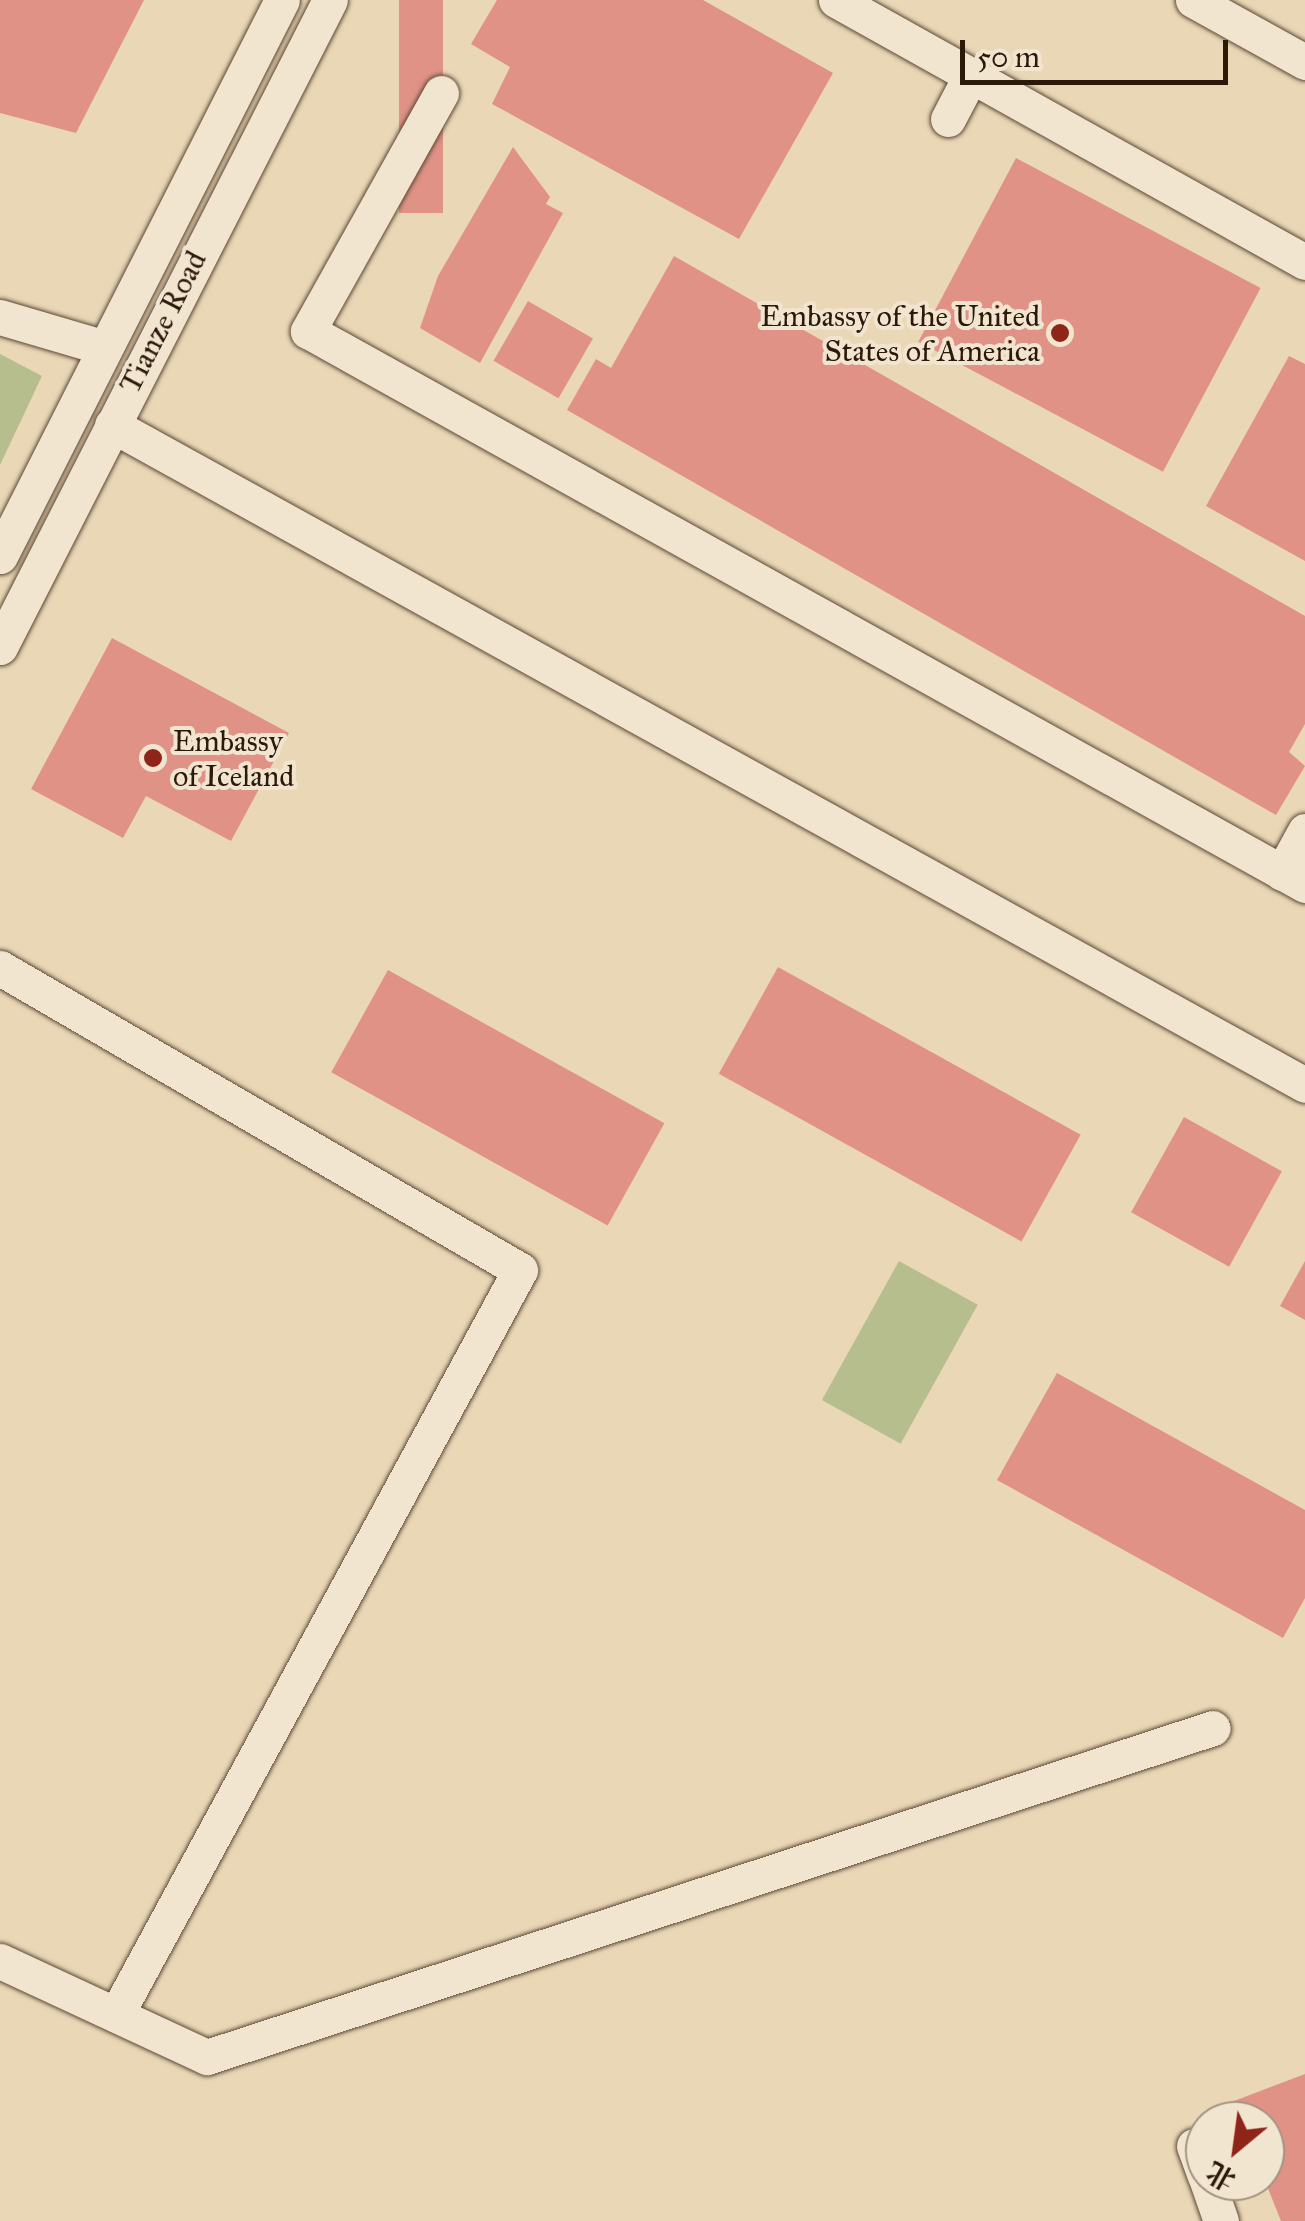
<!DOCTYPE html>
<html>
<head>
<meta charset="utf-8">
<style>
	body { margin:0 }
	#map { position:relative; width:1305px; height:2221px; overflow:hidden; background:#ead7b6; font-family:"IM FELL Great Primer","Noto Serif SC",serif }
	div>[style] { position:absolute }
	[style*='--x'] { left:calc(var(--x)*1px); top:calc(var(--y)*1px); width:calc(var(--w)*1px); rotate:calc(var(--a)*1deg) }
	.green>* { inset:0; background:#b7be8d; transform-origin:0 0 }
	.building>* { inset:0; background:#e09287; transform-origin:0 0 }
	.roads { filter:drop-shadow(0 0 2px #5c4835) drop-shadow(0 0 2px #5c4835) }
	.minor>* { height:35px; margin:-17.5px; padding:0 17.5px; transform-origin:17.5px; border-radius:17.5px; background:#f1e5d0 }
	.dots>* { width:28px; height:28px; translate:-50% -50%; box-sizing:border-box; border:5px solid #f1e5d0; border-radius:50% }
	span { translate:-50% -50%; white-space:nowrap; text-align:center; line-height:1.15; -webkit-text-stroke:8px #f1e5d0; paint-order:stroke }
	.poi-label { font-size:30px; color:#2c190a }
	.right { translate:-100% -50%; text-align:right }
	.left { translate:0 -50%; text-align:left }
	.street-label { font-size:30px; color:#2c190a }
	.north { position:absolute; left:1185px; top:2101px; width:100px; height:100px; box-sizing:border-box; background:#f1e5d0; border:2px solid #a29381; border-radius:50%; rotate:209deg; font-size:28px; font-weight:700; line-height:40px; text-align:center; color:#2c190a }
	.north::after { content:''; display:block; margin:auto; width:35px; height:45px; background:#8f2418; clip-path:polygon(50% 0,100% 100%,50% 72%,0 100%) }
	.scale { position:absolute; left:960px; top:40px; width:268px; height:45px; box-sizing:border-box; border:5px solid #2c190a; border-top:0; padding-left:12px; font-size:30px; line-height:35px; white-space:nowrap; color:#2c190a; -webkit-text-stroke:8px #f1e5d0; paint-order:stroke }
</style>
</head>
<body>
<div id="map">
	<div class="green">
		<i style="clip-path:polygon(0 354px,42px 376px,0 465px)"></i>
		<i style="left:899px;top:1261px;width:90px;height:159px;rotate:29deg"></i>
	</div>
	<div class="building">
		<i style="clip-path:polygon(0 0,144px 0,76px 133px,0 113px)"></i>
		<i style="left:399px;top:0;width:44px;height:213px"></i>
		<i style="clip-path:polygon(497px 0,703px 0,833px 73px,739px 239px,492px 104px,510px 67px,471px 44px)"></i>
		<i style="clip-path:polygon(513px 147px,550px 197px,546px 204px,563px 213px,480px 363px,420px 328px,438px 276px)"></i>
		<i style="left:1016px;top:158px;width:277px;height:208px;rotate:28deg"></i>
		<i style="clip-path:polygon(674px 256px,1305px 616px,1305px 724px,1289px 752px,1305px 766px,1276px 815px,567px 410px,596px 359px,611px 368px)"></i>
		<i style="left:528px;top:301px;width:75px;height:69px;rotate:30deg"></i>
		<i style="clip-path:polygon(1289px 356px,1305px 364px,1305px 561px,1206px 506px)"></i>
		<i style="clip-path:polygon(112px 638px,289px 733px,231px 841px,146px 796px,123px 838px,31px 789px)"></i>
		<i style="left:778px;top:967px;width:346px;height:122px;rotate:29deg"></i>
		<i style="left:388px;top:970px;width:316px;height:117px;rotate:29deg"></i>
		<i style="left:1184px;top:1117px;width:112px;height:109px;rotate:29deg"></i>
		<i style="clip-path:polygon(1305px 1261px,1305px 1320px,1280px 1306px)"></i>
		<i style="clip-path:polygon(1057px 1373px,1305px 1510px,1305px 1598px,1283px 1638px,997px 1480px)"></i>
		<i style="clip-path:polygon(1305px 2074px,1305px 2221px,1281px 2221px,1265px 2181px,1265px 2121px,1242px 2121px,1234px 2101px)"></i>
	</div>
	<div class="roads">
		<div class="minor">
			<i style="--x:836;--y:0;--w:537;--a:29.19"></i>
			<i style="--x:1193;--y:0;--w:128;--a:29"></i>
			<i style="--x:441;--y:93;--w:273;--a:119.2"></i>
			<i style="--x:308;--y:331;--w:1141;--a:29.06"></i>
			<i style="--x:948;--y:119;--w:50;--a:-62.4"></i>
			<i style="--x:0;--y:317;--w:109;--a:16.4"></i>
			<i style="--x:112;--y:425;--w:1363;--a:28.95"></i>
			<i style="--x:0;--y:556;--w:623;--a:-63.11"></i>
			<i style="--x:0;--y:647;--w:726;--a:-62.98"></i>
			<i style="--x:1282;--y:873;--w:48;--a:-61.3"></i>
			<i style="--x:0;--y:968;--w:601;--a:30.15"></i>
			<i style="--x:520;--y:1270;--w:847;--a:118.47"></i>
			<i style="--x:0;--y:1961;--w:228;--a:24.9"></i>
			<i style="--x:207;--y:2057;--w:1058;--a:-18.11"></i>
			<i style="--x:1194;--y:2146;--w:32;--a:70"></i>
			<i style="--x:1207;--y:2181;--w:42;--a:70.7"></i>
		</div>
	</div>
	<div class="dots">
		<i style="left:1060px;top:333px;background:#8f2418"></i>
		<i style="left:153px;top:758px;background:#8f2418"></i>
	</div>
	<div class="poi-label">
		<span class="right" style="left:1040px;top:333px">Embassy of the United<br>States of America</span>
		<span class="left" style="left:173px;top:758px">Embassy<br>of Iceland</span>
	</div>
	<div class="street-label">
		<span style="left:163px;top:322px;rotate:-63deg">Tianze Road</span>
	</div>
	<div class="north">北</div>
	<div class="scale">50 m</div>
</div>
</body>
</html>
